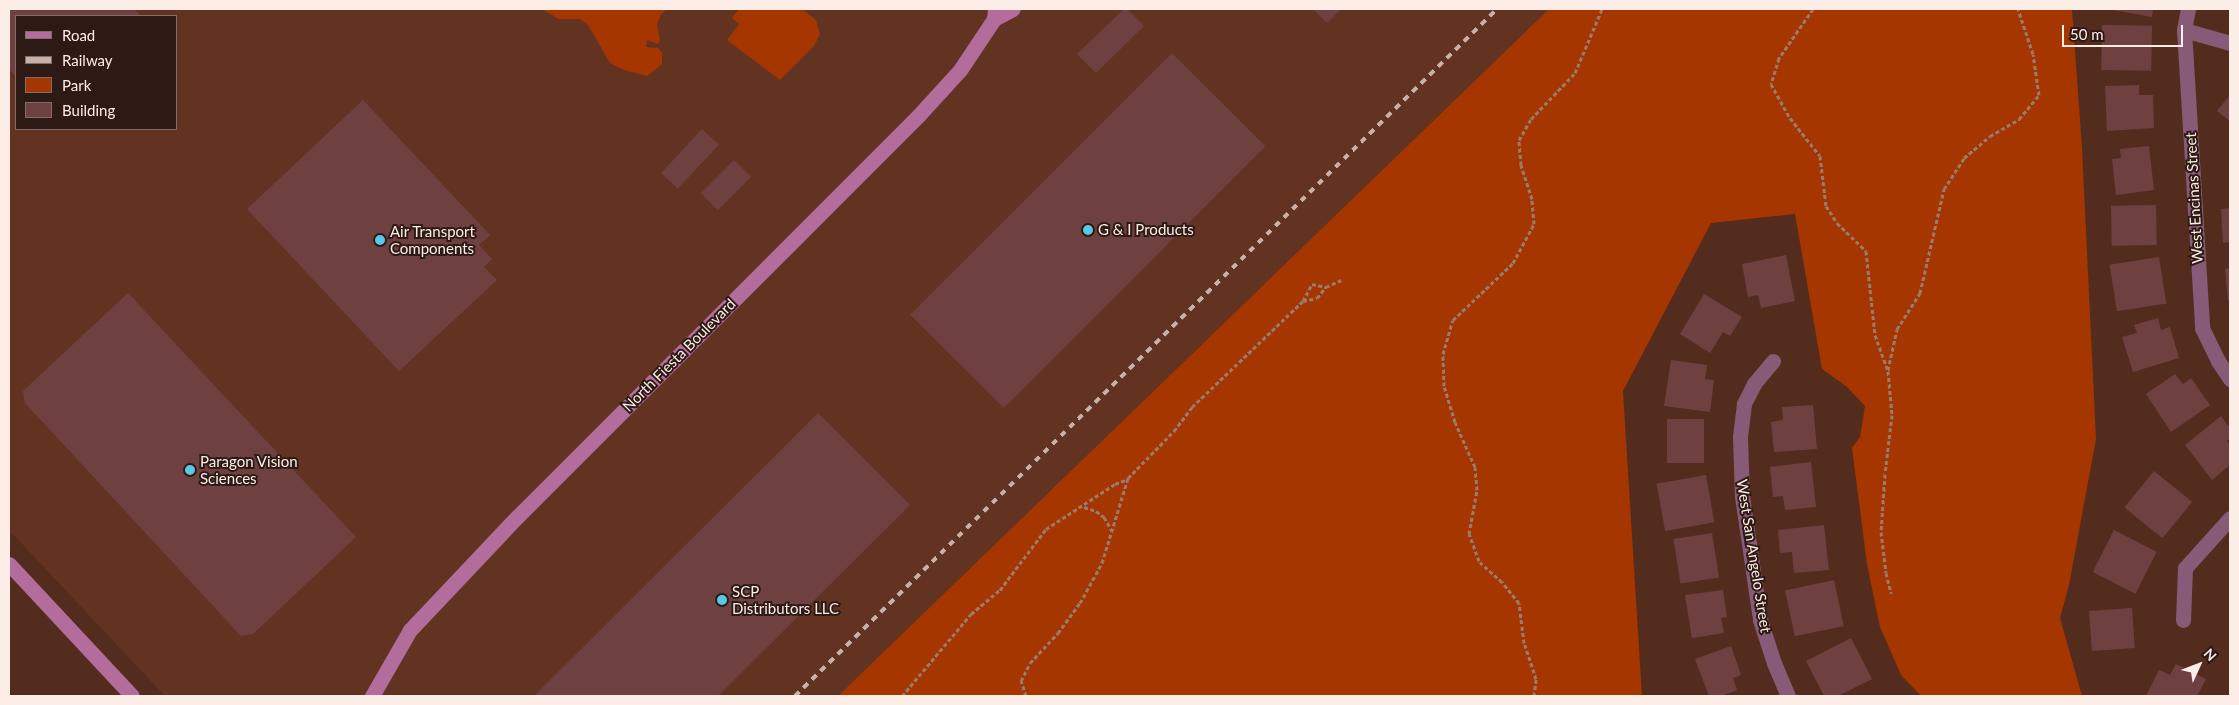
<!DOCTYPE html>
<html>
<head>
<meta charset="utf-8">
<style>
	body { margin:0 }
	#map { position:relative; width:2239px; height:705px; overflow:hidden; background:#542c1d; font-family:Lato,sans-serif }
	div>[style] { position:absolute }
	[style*='--x'] { left:calc(var(--x)*1px); top:calc(var(--y)*1px); width:calc(var(--w)*1px); rotate:calc(var(--a)*1deg) }
	.built>* { inset:0; background:#633322 }
	.green>* { inset:0; background:#a53600 }
	.building>* { inset:0; background:#6f4040; transform-origin:0 0 }
	.path>* { height:3px; margin-top:-1.5px; transform-origin:0; background:repeating-linear-gradient(90deg,#9a7b70 0 4px,transparent 0 6.5px) }
	.street>* { height:15px; margin:-7.5px; padding:0 7.5px; transform-origin:7.5px; border-radius:7.5px; background:#875b78 }
	.secondary>* { height:15px; margin:-7.5px; padding:0 7.5px; transform-origin:7.5px; border-radius:7.5px; background:#b26d9c }
	.rail>* { height:4px; margin-top:-2px; transform-origin:0; background:repeating-linear-gradient(90deg,#c8b1a8 0 6px,transparent 0 12px) }
	.dots>* { width:14px; height:14px; translate:-50% -50%; box-sizing:border-box; border:2px solid #2d1a14; border-radius:50% }
	span { translate:-50% -50%; white-space:nowrap; text-align:center; line-height:1.15; -webkit-text-stroke:4px #2d1a14; paint-order:stroke }
	.street-label { font-size:15px; color:#fdede7 }
	.poi-label { font-size:15px; color:#fdede7 }
	.left { translate:0 -50%; text-align:left }
	.frame { position:absolute; inset:0; border:10px solid #fdede7; pointer-events:none }
	.legend { position:absolute; left:15px; top:15px; width:162px; height:115px; box-sizing:border-box; background:#2d1a14; border:1px solid #806e68; margin:0; padding:6px 9px; list-style:none; font-size:15px; color:#fdede7 }
	.legend li { display:flex; align-items:center; gap:10px; height:25px }
	.legend b { width:25px; border:1px solid #806e68 }
	.north { position:absolute; left:2174px; top:640px; width:50px; height:50px; -webkit-text-stroke:4px #2d1a14; paint-order:stroke; rotate:47deg; font-size:14px; font-weight:700; line-height:20px; text-align:center; color:#fdede7 }
	.north::after { content:''; display:block; margin:auto; width:18px; height:22px; background:#fdede7; clip-path:polygon(50% 0,100% 100%,50% 72%,0 100%) }
	.scale { position:absolute; left:2062px; top:25px; width:121px; height:22px; box-sizing:border-box; border:2px solid #fdede7; border-top:0; padding-left:6px; font-size:15px; line-height:18px; white-space:nowrap; color:#fdede7; -webkit-text-stroke:4px #2d1a14; paint-order:stroke }
</style>
</head>
<body>
<div id="map">
	<div class="built">
		<i style="clip-path:polygon(evenodd,9px 9px,1549px 9px,838px 696px,165px 696px,9px 530px,9px 9px,16px 16px,176px 16px,176px 129px,16px 129px,16px 16px)"></i>
	</div>
	<div class="green">
		<i style="clip-path:polygon(542px 9px,667px 9px,661px 14px,657px 25px,660px 40px,658px 44px,647px 40px,646px 47px,658px 48px,662px 53px,662px 64px,647px 76px,624px 70px,610px 63px,588px 25px,580px 19px,559px 19px)"></i>
		<i style="clip-path:polygon(739px 9px,802px 9px,816px 20px,820px 34px,814px 46px,780px 80px,727px 40px,739px 24px,732px 18px)"></i>
		<i style="clip-path:polygon(1549px 9px,2072px 9px,2082px 148px,2096px 439px,2069px 585px,2060px 618px,2082px 696px,1921px 696px,1901px 675px,1880px 627px,1867px 564px,1852px 448px,1860px 437px,1865px 406px,1846px 386px,1822px 369px,1795px 214px,1711px 223px,1623px 391px,1642px 696px,838px 696px)"></i>
	</div>
	<div class="building">
		<i style="clip-path:polygon(9px 9px,134px 9px,140px 15px,16px 16px,16px 77px,9px 69px)"></i>
		<i style="clip-path:polygon(1124px 9px,1127px 9px,1144px 26px,1096px 73px,1077px 54px)"></i>
		<i style="clip-path:polygon(1313px 9px,1341px 9px,1327px 23px)"></i>
		<i style="clip-path:polygon(2108px 9px,2153px 9px,2152px 17px)"></i>
		<i style="left:2102px;top:25px;width:50px;height:45px;rotate:1deg"></i>
		<i style="left:1172px;top:53px;width:132px;height:370px;rotate:45deg"></i>
		<i style="clip-path:polygon(2139px 85px,2139px 95px,2153px 95px,2154px 128px,2107px 131px,2105px 86px)"></i>
		<i style="clip-path:polygon(2230px 95px,2230px 121px,2217px 111px)"></i>
		<i style="clip-path:polygon(363px 100px,490px 235px,479px 245px,492px 259px,484px 267px,497px 280px,399px 371px,247px 209px)"></i>
		<i style="left:702px;top:129px;width:23px;height:60px;rotate:43deg"></i>
		<i style="clip-path:polygon(2149px 146px,2154px 190px,2116px 195px,2112px 159px,2121px 158px,2120px 149px)"></i>
		<i style="left:734px;top:160px;width:24px;height:47px;rotate:45deg"></i>
		<i style="left:2156px;top:205px;width:40px;height:45px;rotate:89deg"></i>
		<i style="clip-path:polygon(2230px 208px,2230px 242px,2223px 243px,2221px 209px)"></i>
		<i style="clip-path:polygon(1786px 255px,1795px 301px,1761px 308px,1758px 295px,1748px 297px,1742px 264px)"></i>
		<i style="left:2159px;top:257px;width:47px;height:50px;rotate:81deg"></i>
		<i style="clip-path:polygon(2230px 268px,2230px 300px,2228px 300px,2225px 269px)"></i>
		<i style="clip-path:polygon(128px 293px,356px 537px,253px 634px,241px 636px,25px 403px,23px 391px)"></i>
		<i style="clip-path:polygon(1704px 294px,1742px 317px,1730px 336px,1723px 332px,1710px 353px,1680px 334px)"></i>
		<i style="clip-path:polygon(2158px 318px,2161px 330px,2170px 327px,2179px 358px,2133px 372px,2122px 337px,2137px 333px,2134px 325px)"></i>
		<i style="clip-path:polygon(1671px 360px,1707px 365px,1705px 379px,1714px 380px,1710px 412px,1664px 406px)"></i>
		<i style="clip-path:polygon(2175px 374px,2183px 384px,2191px 378px,2210px 405px,2171px 432px,2146px 394px)"></i>
		<i style="clip-path:polygon(1813px 405px,1817px 449px,1774px 452px,1771px 422px,1783px 420px,1782px 407px)"></i>
		<i style="clip-path:polygon(818px 413px,910px 505px,718px 696px,534px 696px)"></i>
		<i style="clip-path:polygon(2221px 416px,2230px 428px,2230px 438px,2227px 441px,2230px 445px,2230px 465px,2212px 480px,2185px 445px)"></i>
		<i style="left:1667px;top:419px;width:37px;height:44px"></i>
		<i style="clip-path:polygon(1811px 462px,1816px 507px,1785px 510px,1783px 496px,1773px 497px,1770px 467px)"></i>
		<i style="left:2154px;top:471px;width:49px;height:47px;rotate:39deg"></i>
		<i style="left:1706px;top:475px;width:48px;height:50px;rotate:80deg"></i>
		<i style="clip-path:polygon(1824px 525px,1829px 570px,1794px 573px,1792px 552px,1780px 553px,1778px 530px)"></i>
		<i style="left:2114px;top:530px;width:48px;height:47px;rotate:27deg"></i>
		<i style="left:1712px;top:533px;width:45px;height:39px;rotate:81deg"></i>
		<i style="left:1834px;top:580px;width:47px;height:50px;rotate:78deg"></i>
		<i style="clip-path:polygon(1723px 590px,1727px 617px,1721px 618px,1724px 633px,1692px 638px,1685px 595px)"></i>
		<i style="left:2132px;top:608px;width:40px;height:43px;rotate:86deg"></i>
		<i style="clip-path:polygon(1851px 638px,1872px 679px,1838px 696px,1824px 696px,1806px 661px)"></i>
		<i style="clip-path:polygon(1731px 646px,1741px 675px,1733px 678px,1737px 690px,1721px 696px,1709px 696px,1695px 659px)"></i>
		<i style="clip-path:polygon(2176px 664px,2206px 679px,2197px 696px,2146px 696px,2159px 670px,2170px 675px)"></i>
	</div>
	<div class="path">
		<i style="--x:1813;--y:9;--w:60;--a:124.8"></i>
		<i style="--x:1779;--y:58;--w:27;--a:107"></i>
		<i style="--x:1771;--y:84;--w:39;--a:61"></i>
		<i style="--x:1790;--y:118;--w:48;--a:51.7"></i>
		<i style="--x:1820;--y:156;--w:50;--a:83.2"></i>
		<i style="--x:1826;--y:206;--w:20;--a:57"></i>
		<i style="--x:1837;--y:223;--w:40;--a:44"></i>
		<i style="--x:1866;--y:251;--w:84;--a:83.9"></i>
		<i style="--x:1875;--y:335;--w:38;--a:70"></i>
		<i style="--x:1888;--y:371;--w:44;--a:84.8"></i>
		<i style="--x:1892;--y:415;--w:59;--a:96.8"></i>
		<i style="--x:1885;--y:474;--w:58;--a:93.9"></i>
		<i style="--x:1881;--y:532;--w:41;--a:83"></i>
		<i style="--x:1886;--y:573;--w:21;--a:76"></i>
		<i style="--x:1303;--y:301;--w:19;--a:-62"></i>
		<i style="--x:1312;--y:284;--w:14;--a:12"></i>
		<i style="--x:1888;--y:370;--w:42;--a:-77.6"></i>
		<i style="--x:1897;--y:329;--w:43;--a:-57.4"></i>
		<i style="--x:1920;--y:293;--w:107;--a:-77"></i>
		<i style="--x:1944;--y:189;--w:37;--a:-57"></i>
		<i style="--x:1964;--y:158;--w:34;--a:-40"></i>
		<i style="--x:1990;--y:136;--w:34;--a:-30"></i>
		<i style="--x:2019;--y:119;--w:31;--a:-50"></i>
		<i style="--x:2039;--y:95;--w:41;--a:-98.3"></i>
		<i style="--x:2033;--y:54;--w:47;--a:-108.4"></i>
		<i style="--x:1084;--y:507;--w:13;--a:18"></i>
		<i style="--x:1096;--y:511;--w:10;--a:37"></i>
		<i style="--x:1104;--y:517;--w:16;--a:60"></i>
		<i style="--x:902;--y:696;--w:107;--a:-49.9"></i>
		<i style="--x:971;--y:614;--w:38;--a:-40"></i>
		<i style="--x:1000;--y:590;--w:76;--a:-53"></i>
		<i style="--x:1046;--y:529;--w:82;--a:-33.1"></i>
		<i style="--x:1115;--y:484;--w:14;--a:-21"></i>
		<i style="--x:1026;--y:696;--w:16;--a:-108"></i>
		<i style="--x:1021;--y:681;--w:20;--a:-63"></i>
		<i style="--x:1030;--y:663;--w:41;--a:-47"></i>
		<i style="--x:1058;--y:633;--w:37;--a:-54"></i>
		<i style="--x:1080;--y:603;--w:46;--a:-61.2"></i>
		<i style="--x:1102;--y:563;--w:89;--a:-73"></i>
		<i style="--x:1128;--y:478;--w:66;--a:-45.6"></i>
		<i style="--x:1174;--y:431;--w:30;--a:-53"></i>
		<i style="--x:1192;--y:407;--w:153;--a:-43.7"></i>
		<i style="--x:1303;--y:301;--w:14;--a:-12"></i>
		<i style="--x:1317;--y:298;--w:14;--a:-51"></i>
		<i style="--x:1326;--y:287;--w:17;--a:-25"></i>
		<i style="--x:1534;--y:696;--w:17;--a:-83"></i>
		<i style="--x:1536;--y:679;--w:38;--a:-108"></i>
		<i style="--x:1524;--y:643;--w:40;--a:-97.1"></i>
		<i style="--x:1519;--y:603;--w:27;--a:-129"></i>
		<i style="--x:1502;--y:582;--w:31;--a:-138"></i>
		<i style="--x:1479;--y:561;--w:29;--a:-110"></i>
		<i style="--x:1469;--y:534;--w:45;--a:-79.7"></i>
		<i style="--x:1477;--y:490;--w:23;--a:-95"></i>
		<i style="--x:1475;--y:467;--w:49;--a:-114"></i>
		<i style="--x:1455;--y:422;--w:38;--a:-107"></i>
		<i style="--x:1444;--y:386;--w:32;--a:-92"></i>
		<i style="--x:1443;--y:354;--w:35;--a:-74"></i>
		<i style="--x:1453;--y:320;--w:83;--a:-43.5"></i>
		<i style="--x:1513;--y:263;--w:44;--a:-61.7"></i>
		<i style="--x:1534;--y:224;--w:25;--a:-95"></i>
		<i style="--x:1532;--y:199;--w:36;--a:-108"></i>
		<i style="--x:1521;--y:165;--w:25;--a:-95"></i>
		<i style="--x:1519;--y:140;--w:24;--a:-60"></i>
		<i style="--x:1531;--y:119;--w:64;--a:-46.3"></i>
		<i style="--x:1575;--y:73;--w:69;--a:-67.1"></i>
	</div>
	<div class="street">
		<i style="--x:2188;--y:9;--w:21;--a:101"></i>
		<i style="--x:2184;--y:30;--w:299;--a:86.5"></i>
		<i style="--x:2202;--y:328;--w:37;--a:64"></i>
		<i style="--x:2218;--y:361;--w:22;--a:56"></i>
		<i style="--x:2184;--y:30;--w:48;--a:15.8"></i>
		<i style="--x:1773;--y:361;--w:30;--a:130"></i>
		<i style="--x:1754;--y:384;--w:22;--a:117"></i>
		<i style="--x:1744;--y:404;--w:33;--a:97"></i>
		<i style="--x:1740;--y:437;--w:59;--a:88.1"></i>
		<i style="--x:1742;--y:496;--w:125;--a:81.7"></i>
		<i style="--x:1760;--y:620;--w:45;--a:72"></i>
		<i style="--x:1774;--y:663;--w:36;--a:67"></i>
		<i style="--x:2183;--y:620;--w:52;--a:-87.8"></i>
		<i style="--x:2185;--y:568;--w:67;--a:-48"></i>
	</div>
	<div class="secondary">
		<i style="--x:994;--y:19;--w:21;--a:-28"></i>
		<i style="--x:9;--y:564;--w:180;--a:47"></i>
		<i style="--x:372;--y:696;--w:76;--a:-60.1"></i>
		<i style="--x:410;--y:630;--w:156;--a:-46.6"></i>
		<i style="--x:517;--y:517;--w:567;--a:-45"></i>
		<i style="--x:918;--y:116;--w:62;--a:-47.6"></i>
		<i style="--x:960;--y:70;--w:61;--a:-56.3"></i>
		<i style="--x:994;--y:19;--w:10;--a:-84"></i>
	</div>
	<div class="rail">
		<i style="--x:795;--y:696;--w:982;--a:-44.38"></i>
	</div>
	<div class="dots">
		<i style="left:1088px;top:230px;background:#5bc7e7"></i>
		<i style="left:380px;top:240px;background:#5bc7e7"></i>
		<i style="left:190px;top:470px;background:#5bc7e7"></i>
		<i style="left:722px;top:600px;background:#5bc7e7"></i>
	</div>
	<div class="street-label">
		<span style="left:2194px;top:198px;rotate:-93deg">West Encinas Street</span>
		<span style="left:679px;top:355px;rotate:-45deg">North Fiesta Boulevard</span>
		<span style="left:1754px;top:556px;rotate:81deg">West San Angelo Street</span>
	</div>
	<div class="poi-label">
		<span class="left" style="left:1098px;top:230px">G &amp; I Products</span>
		<span class="left" style="left:390px;top:240px">Air Transport<br>Components</span>
		<span class="left" style="left:200px;top:470px">Paragon Vision<br>Sciences</span>
		<span class="left" style="left:732px;top:600px">SCP<br>Distributors LLC</span>
	</div>
	<div class="frame"></div>
	<ul class="legend">
	<li><b style="height:6px;background:#b26d9c"></b>Road</li>
	<li><b style="height:6px;background:#c8b1a8"></b>Railway</li>
	<li><b style="height:14px;background:#a53600"></b>Park</li>
	<li><b style="height:14px;background:#6f4040"></b>Building</li>
	</ul>
	<div class="north">N</div>
	<div class="scale">50 m</div>
</div>
</body>
</html>
